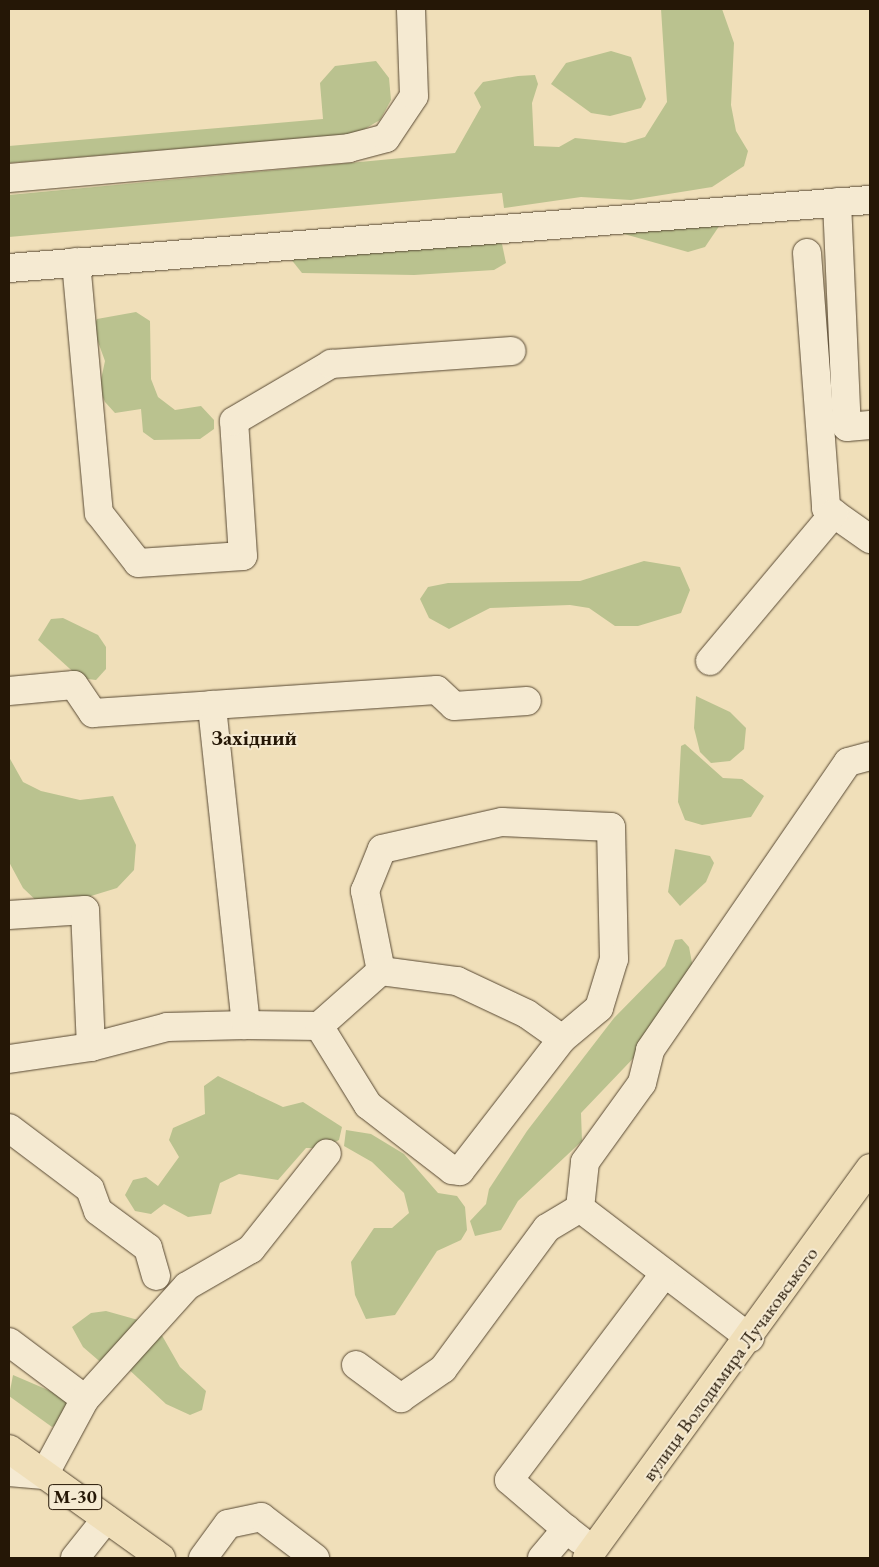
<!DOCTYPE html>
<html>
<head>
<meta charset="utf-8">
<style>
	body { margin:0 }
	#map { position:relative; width:879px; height:1567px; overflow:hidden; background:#f0dfb9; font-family:"EB Garamond",serif }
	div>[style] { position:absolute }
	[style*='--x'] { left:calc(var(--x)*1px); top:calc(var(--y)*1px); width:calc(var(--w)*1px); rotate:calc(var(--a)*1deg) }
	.green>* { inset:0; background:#bac28f }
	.roads { filter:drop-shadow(0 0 1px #584933) drop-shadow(0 0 1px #584933) }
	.minor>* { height:28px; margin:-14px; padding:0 14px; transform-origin:14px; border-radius:14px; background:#f5ead2 }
	.major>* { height:28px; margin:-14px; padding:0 14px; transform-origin:14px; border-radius:14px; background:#f0dfb9 }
	.highway>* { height:28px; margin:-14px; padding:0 14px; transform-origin:14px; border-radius:14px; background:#f0dfb9 }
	span { translate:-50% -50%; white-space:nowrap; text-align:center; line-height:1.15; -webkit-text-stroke:4px #f5ead2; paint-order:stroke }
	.shield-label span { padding:1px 4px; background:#f5ead2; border:1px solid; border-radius:4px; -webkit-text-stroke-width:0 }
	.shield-label { font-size:19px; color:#251706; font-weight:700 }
	.street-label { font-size:20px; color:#251706 }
	.neighbourhood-label { font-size:21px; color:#251706; font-weight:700 }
	.frame { position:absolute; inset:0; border:10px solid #251706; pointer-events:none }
</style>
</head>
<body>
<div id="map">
	<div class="green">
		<i style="clip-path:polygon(661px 9px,722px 9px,734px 43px,731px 105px,736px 131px,748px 151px,744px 166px,712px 187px,631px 200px,581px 197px,504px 208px,502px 193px,9px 237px,9px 195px,455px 153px,481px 107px,474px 93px,483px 82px,518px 76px,535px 75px,538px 84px,532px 103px,534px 146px,559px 147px,575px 138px,625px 143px,645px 137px,667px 102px)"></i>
		<i style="clip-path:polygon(611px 51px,631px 57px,646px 99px,641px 108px,610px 116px,591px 113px,551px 84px,566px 63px)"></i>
		<i style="clip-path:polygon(376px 61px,389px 78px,391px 100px,380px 120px,356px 134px,9px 163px,9px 146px,323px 119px,320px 83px,335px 66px)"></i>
		<i style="clip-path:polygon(702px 199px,724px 202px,726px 216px,705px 247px,688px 252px,610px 230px)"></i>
		<i style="clip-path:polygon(482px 231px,502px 244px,506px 263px,494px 270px,414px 275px,302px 273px,290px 258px)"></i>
		<i style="clip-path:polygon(136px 312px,150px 321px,151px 379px,158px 397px,175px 410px,201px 406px,214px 420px,214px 429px,200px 439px,154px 440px,143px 432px,141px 409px,115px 413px,105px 402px,99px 389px,105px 361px,93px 328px,97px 319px)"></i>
		<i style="clip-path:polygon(644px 561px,680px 567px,690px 590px,681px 613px,638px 626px,615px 626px,589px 608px,570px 605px,490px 608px,449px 629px,429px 618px,420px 599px,428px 587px,448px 583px,580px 581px)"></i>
		<i style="clip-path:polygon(63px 618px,98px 635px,106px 647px,106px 669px,96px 680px,80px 678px,38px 640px,51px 619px)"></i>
		<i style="clip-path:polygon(696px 696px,730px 712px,746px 728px,744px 749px,730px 761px,711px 763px,700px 752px,694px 728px)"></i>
		<i style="clip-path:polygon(685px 744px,723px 778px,742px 779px,764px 796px,751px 817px,702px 825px,685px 820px,678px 802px,681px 746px)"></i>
		<i style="clip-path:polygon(9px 757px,23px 782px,41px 791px,80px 800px,113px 796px,136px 845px,134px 870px,117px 888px,91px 896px,68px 914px,43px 907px,23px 888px,9px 862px)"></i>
		<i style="clip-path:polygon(675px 849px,710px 856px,714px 863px,706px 882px,680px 906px,668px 892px)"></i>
		<i style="clip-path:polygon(682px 939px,689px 947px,693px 968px,644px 1047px,581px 1113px,582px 1141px,518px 1201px,501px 1230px,475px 1236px,470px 1221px,486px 1204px,489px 1189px,527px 1131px,614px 1018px,665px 966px,675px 940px)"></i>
		<i style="clip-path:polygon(218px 1076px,283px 1107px,303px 1102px,342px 1127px,339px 1140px,323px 1148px,306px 1148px,278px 1180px,239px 1174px,220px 1183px,211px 1214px,188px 1217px,164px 1204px,151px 1214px,135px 1211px,125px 1195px,133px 1180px,146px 1177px,158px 1186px,179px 1157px,169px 1140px,173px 1128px,205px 1114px,204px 1086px)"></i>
		<i style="clip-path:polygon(346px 1130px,371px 1134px,404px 1154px,438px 1193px,457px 1196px,465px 1207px,467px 1230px,461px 1240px,437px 1251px,395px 1315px,366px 1319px,355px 1295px,351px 1262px,374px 1228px,392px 1228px,409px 1213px,404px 1193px,372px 1162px,344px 1146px)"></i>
		<i style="clip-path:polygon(106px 1311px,156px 1325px,180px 1367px,206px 1391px,202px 1410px,190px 1415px,166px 1404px,124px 1365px,105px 1366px,83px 1347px,72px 1327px,91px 1313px)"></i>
		<i style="clip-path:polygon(13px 1375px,62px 1396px,69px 1405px,68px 1417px,52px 1427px,9px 1396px)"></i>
	</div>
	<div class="roads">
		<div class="minor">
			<i style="--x:9;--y:178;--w:341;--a:-5"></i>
			<i style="--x:349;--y:148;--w:38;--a:-15"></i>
			<i style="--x:386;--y:138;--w:50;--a:-56.3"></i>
			<i style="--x:414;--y:96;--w:87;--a:-92"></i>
			<i style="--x:837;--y:202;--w:225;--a:87.5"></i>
			<i style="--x:847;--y:427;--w:23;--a:-5"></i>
			<i style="--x:807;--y:253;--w:256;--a:85.7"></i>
			<i style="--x:826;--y:508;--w:54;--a:35.2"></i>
			<i style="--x:76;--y:262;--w:252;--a:84.8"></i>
			<i style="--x:99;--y:513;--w:63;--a:52"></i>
			<i style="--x:138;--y:563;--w:105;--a:-3.8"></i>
			<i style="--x:243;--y:556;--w:135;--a:-93.8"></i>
			<i style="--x:234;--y:421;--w:113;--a:-30.4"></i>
			<i style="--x:331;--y:364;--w:181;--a:-4.1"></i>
			<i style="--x:9;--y:268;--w:864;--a:-4.52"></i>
			<i style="--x:710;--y:661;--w:193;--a:-50"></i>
			<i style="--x:9;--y:691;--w:65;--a:-5.3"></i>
			<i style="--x:74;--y:685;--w:34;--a:56"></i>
			<i style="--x:93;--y:713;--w:119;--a:-3.8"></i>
			<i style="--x:9;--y:915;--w:76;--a:-3.8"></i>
			<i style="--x:85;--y:910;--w:137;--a:87.5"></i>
			<i style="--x:381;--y:971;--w:82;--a:-101.3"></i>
			<i style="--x:365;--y:891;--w:45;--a:-68"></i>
			<i style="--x:382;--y:849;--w:123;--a:-12.7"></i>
			<i style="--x:502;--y:822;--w:109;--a:2.6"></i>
			<i style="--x:611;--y:827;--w:132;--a:88.7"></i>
			<i style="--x:614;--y:959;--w:51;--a:107"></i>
			<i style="--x:599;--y:1008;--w:48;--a:140"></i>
			<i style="--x:246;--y:1025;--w:73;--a:0.8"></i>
			<i style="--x:319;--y:1026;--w:83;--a:-41.6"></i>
			<i style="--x:381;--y:971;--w:77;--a:7.5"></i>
			<i style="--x:457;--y:981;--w:77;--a:25.2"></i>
			<i style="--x:527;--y:1014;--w:43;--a:35.5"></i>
			<i style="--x:562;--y:1039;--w:167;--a:127.7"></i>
			<i style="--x:460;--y:1171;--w:8;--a:-173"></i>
			<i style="--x:452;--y:1170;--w:106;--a:-142.3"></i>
			<i style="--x:368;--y:1105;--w:93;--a:-121.8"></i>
			<i style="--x:9;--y:1059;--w:83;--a:-8.3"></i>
			<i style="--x:91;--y:1047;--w:79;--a:-14.7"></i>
			<i style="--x:167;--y:1027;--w:79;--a:-1.5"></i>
			<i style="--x:246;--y:1025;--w:322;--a:-96.1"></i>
			<i style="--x:212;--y:705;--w:225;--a:-3.8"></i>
			<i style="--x:437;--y:690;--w:23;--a:43"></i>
			<i style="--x:454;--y:706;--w:73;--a:-3.9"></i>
			<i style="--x:9;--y:1128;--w:101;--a:37"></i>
			<i style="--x:90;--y:1189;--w:23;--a:70"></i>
			<i style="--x:98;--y:1211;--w:62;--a:36.5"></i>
			<i style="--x:148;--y:1248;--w:29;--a:74"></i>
			<i style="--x:750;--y:1338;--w:214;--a:-142.6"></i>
			<i style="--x:580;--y:1208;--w:46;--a:-83.8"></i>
			<i style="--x:585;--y:1162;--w:97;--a:-54.2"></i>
			<i style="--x:642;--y:1083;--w:34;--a:-76"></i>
			<i style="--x:650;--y:1050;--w:349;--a:-55.5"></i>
			<i style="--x:848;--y:762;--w:23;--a:-15"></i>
			<i style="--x:9;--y:1342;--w:95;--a:36.9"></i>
			<i style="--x:356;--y:1365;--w:56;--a:36.3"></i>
			<i style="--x:401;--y:1398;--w:51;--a:-34.6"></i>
			<i style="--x:443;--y:1369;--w:175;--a:-53.6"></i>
			<i style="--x:547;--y:1228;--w:39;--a:-31"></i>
			<i style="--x:9;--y:1472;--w:35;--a:5"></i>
			<i style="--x:44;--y:1475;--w:86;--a:-61.7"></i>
			<i style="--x:85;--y:1399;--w:152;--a:-47.9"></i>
			<i style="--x:187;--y:1286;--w:74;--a:-30"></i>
			<i style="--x:251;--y:1249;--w:122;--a:-51.6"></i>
			<i style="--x:566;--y:1529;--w:75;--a:-139.3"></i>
			<i style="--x:509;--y:1480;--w:259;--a:-53"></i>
			<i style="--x:75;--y:1558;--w:50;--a:-51.5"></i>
			<i style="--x:203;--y:1558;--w:42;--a:-53.7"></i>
			<i style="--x:228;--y:1524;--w:34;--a:-12"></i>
			<i style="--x:261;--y:1517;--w:68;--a:37.2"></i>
			<i style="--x:542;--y:1558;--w:38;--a:-50"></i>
			<i style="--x:566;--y:1529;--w:18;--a:38"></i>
		</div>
		<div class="major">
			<i style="--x:587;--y:1558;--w:482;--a:-54"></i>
		</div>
		<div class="highway">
			<i style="--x:9;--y:1449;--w:187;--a:35.6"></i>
		</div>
	</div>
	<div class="shield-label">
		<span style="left:75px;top:1497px">М-30</span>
	</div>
	<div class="street-label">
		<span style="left:730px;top:1364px;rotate:-54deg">вулиця Володимира Лучаковського</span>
	</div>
	<div class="neighbourhood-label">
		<span style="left:254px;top:738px">Західний</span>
	</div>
	<div class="frame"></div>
</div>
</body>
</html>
